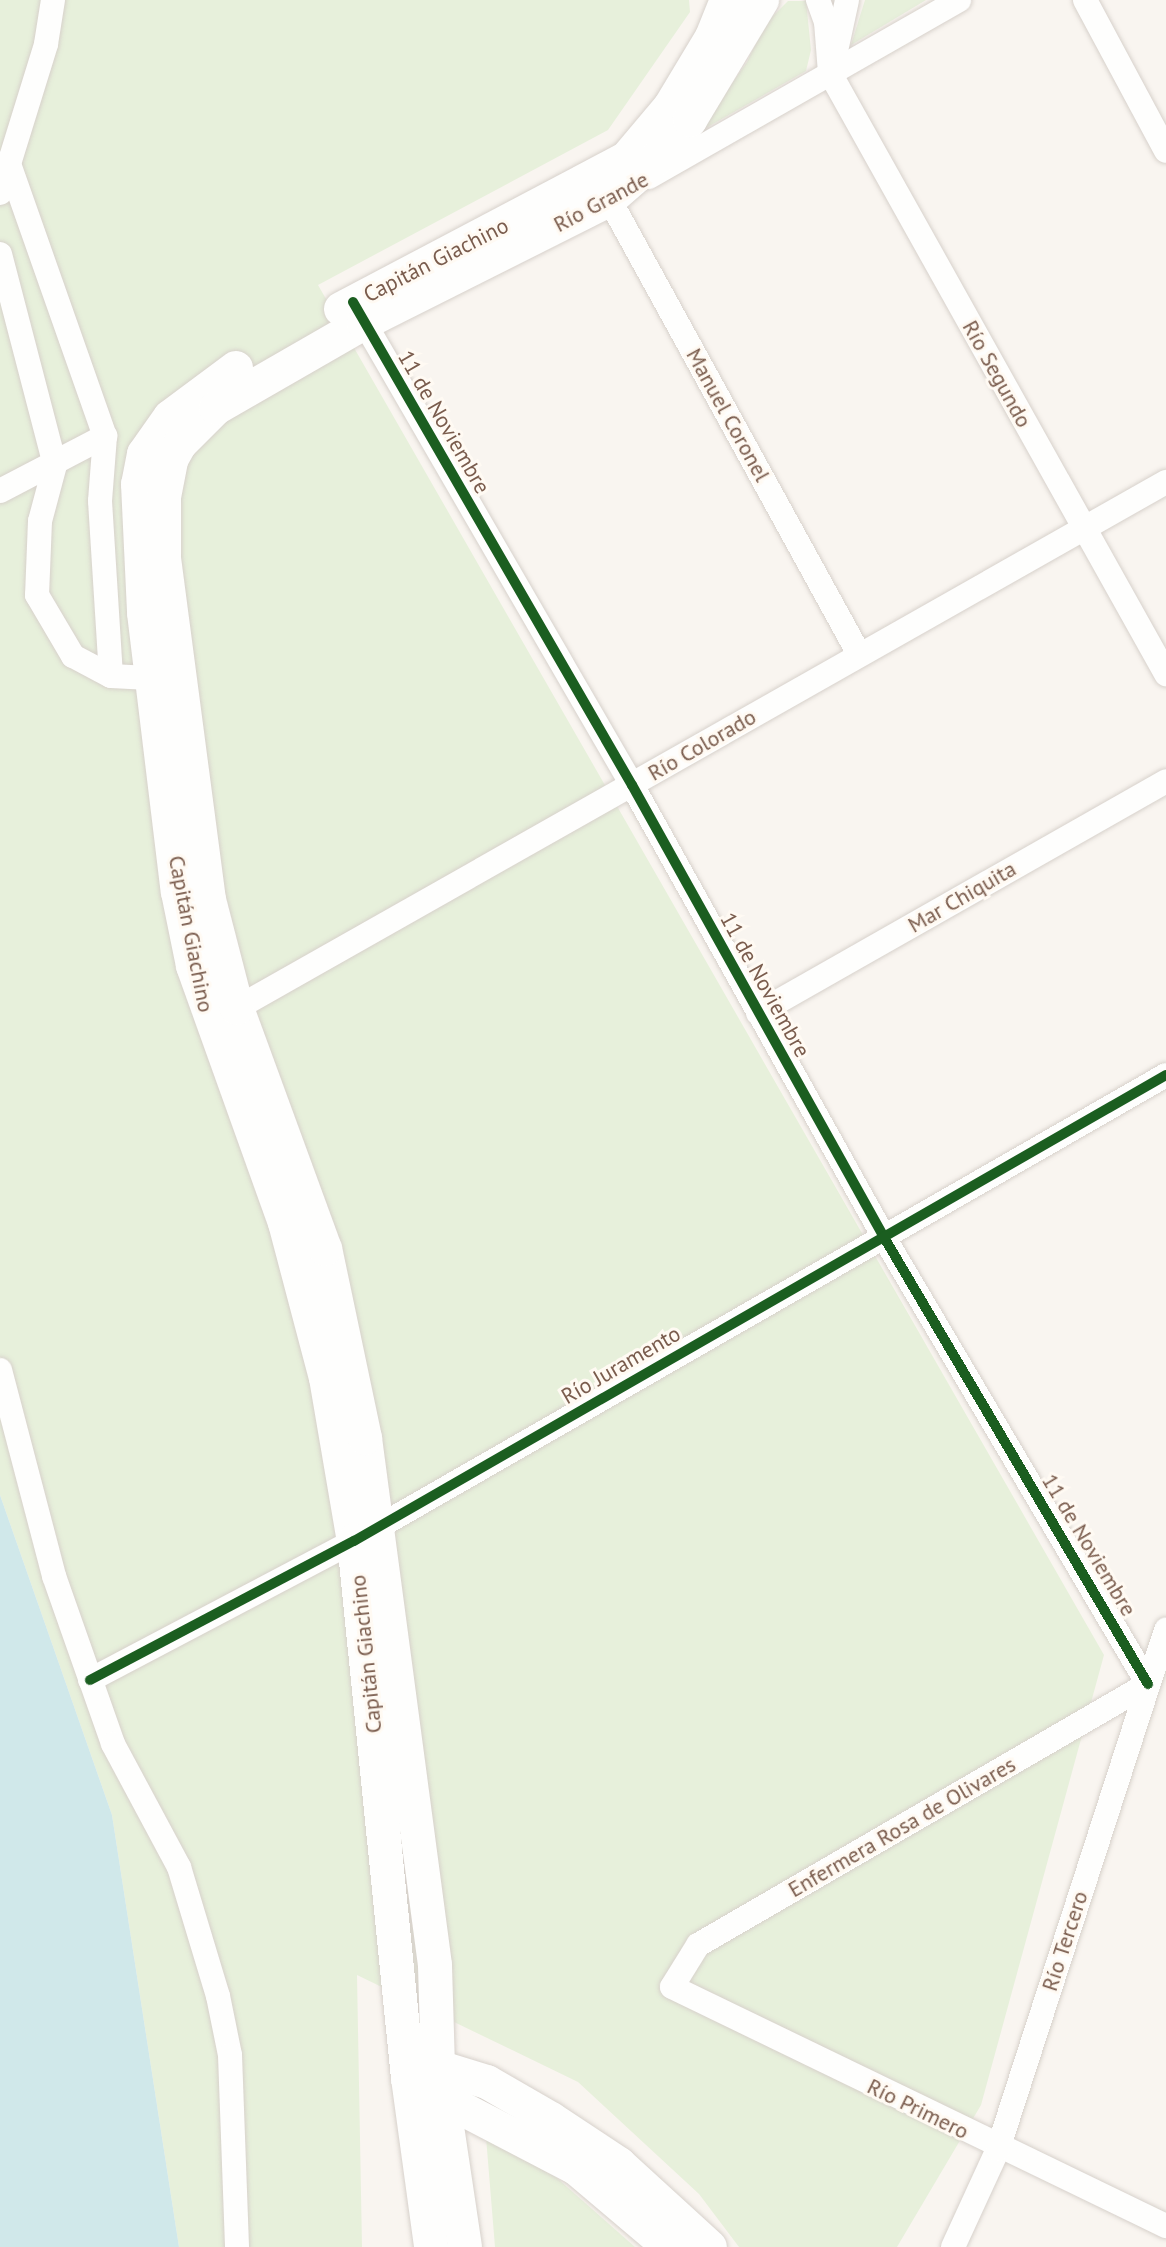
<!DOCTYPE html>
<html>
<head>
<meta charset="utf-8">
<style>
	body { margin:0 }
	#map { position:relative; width:1166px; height:2247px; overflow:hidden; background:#f9f5f0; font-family:"PT Sans",sans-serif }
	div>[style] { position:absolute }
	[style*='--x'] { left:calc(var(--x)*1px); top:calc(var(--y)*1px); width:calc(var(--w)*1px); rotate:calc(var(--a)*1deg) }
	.green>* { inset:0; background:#e7f0db }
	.water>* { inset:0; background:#d0e8ea }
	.roads { filter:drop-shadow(0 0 2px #d7d1cb) drop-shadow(0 0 2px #d7d1cb) }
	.minor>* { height:24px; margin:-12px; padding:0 12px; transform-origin:12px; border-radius:12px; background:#fefefd }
	.secondary>* { height:34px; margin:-17px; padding:0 17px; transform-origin:17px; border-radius:17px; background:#fefefd }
	.cycleway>* { height:10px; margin:-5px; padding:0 5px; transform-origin:5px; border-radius:5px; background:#1b5e20 }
	span { translate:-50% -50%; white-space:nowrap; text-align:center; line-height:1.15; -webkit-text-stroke:6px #fffaf3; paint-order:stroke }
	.street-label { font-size:22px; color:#7a5c4d }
</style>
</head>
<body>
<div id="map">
	<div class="green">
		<i style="clip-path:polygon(0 0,689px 0,690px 12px,608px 130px,318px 285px,1104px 1655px,981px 2105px,897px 2247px,739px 2247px,699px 2194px,578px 2082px,357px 1975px,362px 2247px,179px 2247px,112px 1815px,0 1495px)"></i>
		<i style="clip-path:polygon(865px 0,926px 0,851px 45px)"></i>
		<i style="clip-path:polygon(788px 1px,806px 1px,811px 50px,806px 71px,697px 133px,747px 62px,765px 24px)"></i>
		<i style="clip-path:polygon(486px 2137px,557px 2178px,635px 2247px,495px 2247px)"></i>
	</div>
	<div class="water">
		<i style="clip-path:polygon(0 1495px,112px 1815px,179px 2247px,0 2247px)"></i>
	</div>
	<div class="roads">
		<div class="minor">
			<i style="--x:818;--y:0;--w:23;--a:70"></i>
			<i style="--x:826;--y:22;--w:51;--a:85.5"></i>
			<i style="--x:830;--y:73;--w:689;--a:60.79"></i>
			<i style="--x:1085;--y:0;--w:171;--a:61.8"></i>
			<i style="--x:836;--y:51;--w:52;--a:-77.8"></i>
			<i style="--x:8;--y:161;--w:292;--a:70.6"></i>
			<i style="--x:105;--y:436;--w:65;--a:94.4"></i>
			<i style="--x:100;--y:501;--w:175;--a:86.4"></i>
			<i style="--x:649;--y:177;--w:357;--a:-29.7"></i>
			<i style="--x:602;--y:186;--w:534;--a:61.23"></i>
			<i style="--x:0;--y:193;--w:156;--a:-72.8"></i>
			<i style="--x:46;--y:44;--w:45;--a:-81"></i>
			<i style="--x:0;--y:254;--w:218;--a:75.4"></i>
			<i style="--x:55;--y:465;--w:58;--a:105"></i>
			<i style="--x:40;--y:521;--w:74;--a:92.3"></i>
			<i style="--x:37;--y:595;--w:71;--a:59.5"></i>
			<i style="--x:73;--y:656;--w:43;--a:27.8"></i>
			<i style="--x:111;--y:676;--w:58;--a:3"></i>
			<i style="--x:357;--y:310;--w:549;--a:59.93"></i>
			<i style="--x:632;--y:785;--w:520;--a:60.87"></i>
			<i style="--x:885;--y:1239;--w:517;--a:59.42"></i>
			<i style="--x:0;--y:491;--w:119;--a:-27.6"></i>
			<i style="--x:237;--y:1008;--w:1068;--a:-29.52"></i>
			<i style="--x:758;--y:1013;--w:469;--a:-29.6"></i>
			<i style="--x:0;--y:1370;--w:213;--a:75.3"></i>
			<i style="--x:54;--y:1576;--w:178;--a:70.6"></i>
			<i style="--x:113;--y:1744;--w:140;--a:61.8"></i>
			<i style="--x:179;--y:1867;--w:135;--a:73.2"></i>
			<i style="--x:218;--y:1996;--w:60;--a:78.5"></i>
			<i style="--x:230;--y:2055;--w:192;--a:87.9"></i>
			<i style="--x:90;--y:1680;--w:298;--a:-27.8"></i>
			<i style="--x:354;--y:1541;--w:936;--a:-29.85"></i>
			<i style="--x:1148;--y:1684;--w:520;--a:149.89"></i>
			<i style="--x:698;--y:1945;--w:49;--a:121.8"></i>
			<i style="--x:672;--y:1987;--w:549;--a:25.82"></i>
			<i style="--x:953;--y:2247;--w:108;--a:-65.3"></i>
			<i style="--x:998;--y:2149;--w:546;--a:-72.06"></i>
		</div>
		<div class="secondary">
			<i style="--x:341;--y:309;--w:323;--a:-27.8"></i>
			<i style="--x:627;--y:158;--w:67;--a:-49.9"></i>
			<i style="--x:670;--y:107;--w:82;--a:-59"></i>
			<i style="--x:712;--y:37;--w:40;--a:-68"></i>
			<i style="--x:236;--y:368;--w:82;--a:143.4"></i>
			<i style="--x:170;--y:417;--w:45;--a:125.1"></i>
			<i style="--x:144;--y:454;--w:31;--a:101"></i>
			<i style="--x:138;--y:484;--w:129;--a:87.3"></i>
			<i style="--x:144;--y:613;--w:281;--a:83.1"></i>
			<i style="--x:178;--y:892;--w:76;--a:78.5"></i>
			<i style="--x:193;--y:966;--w:273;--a:70.3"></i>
			<i style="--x:285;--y:1223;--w:160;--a:75.2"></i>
			<i style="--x:326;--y:1378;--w:165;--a:80.3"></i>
			<i style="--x:354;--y:1541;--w:540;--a:84.26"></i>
			<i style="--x:408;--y:2078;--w:171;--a:82.2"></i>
			<i style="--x:421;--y:2073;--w:18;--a:-19"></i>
			<i style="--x:438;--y:2067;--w:51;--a:17"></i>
			<i style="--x:487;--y:2082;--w:74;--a:30"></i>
			<i style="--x:551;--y:2119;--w:82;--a:33.5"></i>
			<i style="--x:619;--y:2164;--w:123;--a:42.4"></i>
			<i style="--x:428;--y:2091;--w:167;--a:27.5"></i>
			<i style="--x:576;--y:2168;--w:122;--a:40.3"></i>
			<i style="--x:465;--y:2247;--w:182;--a:-98.5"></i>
			<i style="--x:438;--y:2067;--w:102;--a:-91.7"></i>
			<i style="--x:435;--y:1965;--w:532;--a:-97.57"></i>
			<i style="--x:365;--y:1438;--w:193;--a:-101.9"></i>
			<i style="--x:325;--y:1249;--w:257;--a:-110.1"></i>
			<i style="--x:237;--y:1008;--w:112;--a:-104.5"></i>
			<i style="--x:209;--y:900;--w:347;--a:-97.5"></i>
			<i style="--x:164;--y:556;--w:59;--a:-90"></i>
			<i style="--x:164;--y:497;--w:38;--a:-79"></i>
			<i style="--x:171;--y:460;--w:18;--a:-61"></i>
			<i style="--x:180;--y:444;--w:51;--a:-45"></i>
			<i style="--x:216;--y:408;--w:171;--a:-29.9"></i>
			<i style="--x:364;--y:323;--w:274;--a:-26.7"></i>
			<i style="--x:609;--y:200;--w:62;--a:-41.1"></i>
			<i style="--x:656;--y:159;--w:52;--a:-48.9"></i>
			<i style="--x:690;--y:120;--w:140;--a:-59"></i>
		</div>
	</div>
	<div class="cycleway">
		<i style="--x:353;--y:302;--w:558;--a:59.99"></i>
		<i style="--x:632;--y:785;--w:520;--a:60.87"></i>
		<i style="--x:885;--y:1239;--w:517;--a:59.42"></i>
		<i style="--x:90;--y:1680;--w:298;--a:-27.8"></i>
		<i style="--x:354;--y:1541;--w:936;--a:-29.85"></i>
	</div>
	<div class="street-label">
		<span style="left:601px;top:202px;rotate:-28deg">Río Grande</span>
		<span style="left:436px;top:260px;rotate:-27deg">Capitán Giachino</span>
		<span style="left:997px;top:374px;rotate:61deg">Río Segundo</span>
		<span style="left:728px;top:415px;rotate:61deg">Manuel Coronel</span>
		<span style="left:444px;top:422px;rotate:60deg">11 de Noviembre</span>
		<span style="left:702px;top:745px;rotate:-30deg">Río Colorado</span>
		<span style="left:962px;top:897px;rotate:-30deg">Mar Chiquita</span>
		<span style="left:191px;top:934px;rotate:79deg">Capitán Giachino</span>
		<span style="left:765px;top:985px;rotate:61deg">11 de Noviembre</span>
		<span style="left:621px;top:1365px;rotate:-30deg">Río Juramento</span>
		<span style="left:1089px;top:1545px;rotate:59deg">11 de Noviembre</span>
		<span style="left:366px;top:1654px;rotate:-96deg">Capitán Giachino</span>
		<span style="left:902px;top:1827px;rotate:-30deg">Enfermera Rosa de Olivares</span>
		<span style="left:1065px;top:1941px;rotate:-72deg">Río Tercero</span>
		<span style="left:918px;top:2109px;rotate:26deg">Río Primero</span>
	</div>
</div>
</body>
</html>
